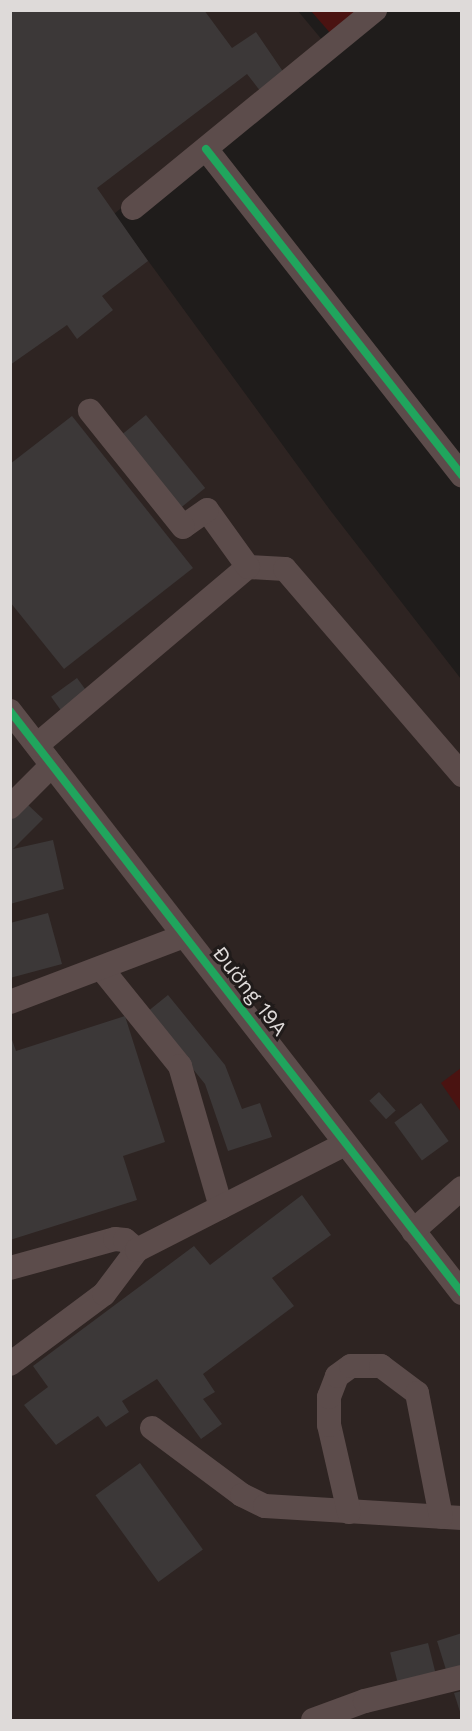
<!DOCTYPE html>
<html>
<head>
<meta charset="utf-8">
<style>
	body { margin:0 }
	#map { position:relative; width:472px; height:1731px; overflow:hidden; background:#1f1c1b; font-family:"Work Sans",sans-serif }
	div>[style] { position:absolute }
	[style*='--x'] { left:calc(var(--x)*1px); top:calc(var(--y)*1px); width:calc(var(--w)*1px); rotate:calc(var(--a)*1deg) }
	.built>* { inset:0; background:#2e2422 }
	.green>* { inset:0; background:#4a1311 }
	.building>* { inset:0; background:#3c3838; transform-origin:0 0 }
	.minor>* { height:24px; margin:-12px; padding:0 12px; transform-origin:12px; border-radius:12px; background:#5c4c4b }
	.cycleway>* { height:8px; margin:-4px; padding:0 4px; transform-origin:4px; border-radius:4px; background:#20a55d }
	span { translate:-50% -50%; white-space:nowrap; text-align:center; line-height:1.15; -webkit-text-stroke:6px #201b1a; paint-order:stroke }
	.street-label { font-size:21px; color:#dedad9 }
	.frame { position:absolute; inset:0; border:12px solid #dedad9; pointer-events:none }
</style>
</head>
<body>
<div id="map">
	<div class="built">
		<i style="clip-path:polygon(11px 11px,298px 11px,323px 41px,114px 214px,330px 510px,461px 679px,461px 1720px,11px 1720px)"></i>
	</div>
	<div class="green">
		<i style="clip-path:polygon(311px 11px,360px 11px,331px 34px)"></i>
		<i style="clip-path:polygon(461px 1068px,461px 1112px,441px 1083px)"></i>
	</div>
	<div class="building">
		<i style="clip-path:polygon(10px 10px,204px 10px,232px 48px,256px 32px,284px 73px,261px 92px,247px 74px,97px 188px,148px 261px,102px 296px,113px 310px,77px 339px,67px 325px,10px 365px)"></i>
		<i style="left:146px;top:415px;width:94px;height:31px;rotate:51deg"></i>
		<i style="clip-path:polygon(72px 416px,193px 568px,64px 669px,10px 602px,10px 464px)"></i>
		<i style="left:77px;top:678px;width:19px;height:32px;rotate:54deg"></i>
		<i style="clip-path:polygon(26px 803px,43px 819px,13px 849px,53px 840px,64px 889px,10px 904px,10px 819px)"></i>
		<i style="clip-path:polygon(48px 913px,62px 964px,10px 978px,10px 923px)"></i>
		<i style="clip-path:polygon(168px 995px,225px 1065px,242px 1109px,260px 1103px,272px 1137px,228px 1151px,205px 1084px,147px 1012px)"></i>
		<i style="clip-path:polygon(125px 1016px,165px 1142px,123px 1156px,137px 1200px,10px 1240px,10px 1034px,16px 1051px)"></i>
		<i style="left:379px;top:1092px;width:25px;height:13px;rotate:48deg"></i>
		<i style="left:421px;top:1103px;width:47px;height:33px;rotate:54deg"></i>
		<i style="clip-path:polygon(302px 1195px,331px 1235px,272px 1278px,294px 1306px,203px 1374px,215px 1392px,203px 1399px,222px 1424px,201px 1439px,157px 1379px,122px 1401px,129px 1412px,106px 1427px,98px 1416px,56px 1445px,24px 1405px,48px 1387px,33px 1366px,194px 1246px,210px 1265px)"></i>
		<i style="left:140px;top:1463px;width:107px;height:55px;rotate:54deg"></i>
		<i style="clip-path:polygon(462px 1633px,462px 1668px,447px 1673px,437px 1641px)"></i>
		<i style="left:428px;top:1643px;width:34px;height:39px;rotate:76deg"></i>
		<i style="clip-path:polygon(462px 1691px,462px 1715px,461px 1715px,454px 1693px)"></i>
	</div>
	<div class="minor">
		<i style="--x:206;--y:149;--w:415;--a:51.9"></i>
		<i style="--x:133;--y:208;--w:313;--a:-39.3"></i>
		<i style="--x:248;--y:567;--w:37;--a:3"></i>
		<i style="--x:285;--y:569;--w:272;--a:49.3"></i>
		<i style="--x:10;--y:711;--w:737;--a:52.17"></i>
		<i style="--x:37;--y:745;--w:276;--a:-40.2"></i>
		<i style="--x:248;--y:567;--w:70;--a:-125.7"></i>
		<i style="--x:207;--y:510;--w:29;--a:145"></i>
		<i style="--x:183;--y:527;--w:149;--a:-128.7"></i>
		<i style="--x:10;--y:807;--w:59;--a:-45"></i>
		<i style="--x:101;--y:968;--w:126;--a:51.1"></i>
		<i style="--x:180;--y:1066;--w:147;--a:73.8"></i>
		<i style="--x:10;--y:1002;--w:186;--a:-20.8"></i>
		<i style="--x:413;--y:1231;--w:65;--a:-41.3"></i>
		<i style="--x:10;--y:1268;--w:109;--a:-15.4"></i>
		<i style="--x:115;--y:1239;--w:10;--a:6"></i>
		<i style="--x:125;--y:1240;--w:16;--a:40"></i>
		<i style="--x:10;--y:1364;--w:117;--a:-36.7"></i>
		<i style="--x:104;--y:1294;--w:55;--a:-53.1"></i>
		<i style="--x:137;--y:1250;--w:233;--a:-27"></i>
		<i style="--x:152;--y:1428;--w:112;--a:36.7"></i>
		<i style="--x:242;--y:1495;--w:25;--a:26"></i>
		<i style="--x:265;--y:1506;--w:197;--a:3.5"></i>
		<i style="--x:349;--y:1512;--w:89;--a:-102.9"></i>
		<i style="--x:329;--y:1425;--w:28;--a:-90"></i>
		<i style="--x:329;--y:1397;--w:22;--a:-69"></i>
		<i style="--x:337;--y:1376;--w:17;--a:-36"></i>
		<i style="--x:351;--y:1366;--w:30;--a:0"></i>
		<i style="--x:381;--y:1366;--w:45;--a:36.9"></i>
		<i style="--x:417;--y:1393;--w:126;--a:79"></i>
		<i style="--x:313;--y:1720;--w:55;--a:-20.1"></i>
		<i style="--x:365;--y:1701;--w:100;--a:-13.9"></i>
	</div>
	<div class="cycleway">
		<i style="--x:206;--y:149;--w:415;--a:51.9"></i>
		<i style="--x:10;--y:711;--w:737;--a:52.17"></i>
	</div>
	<div class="street-label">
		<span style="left:250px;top:991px;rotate:52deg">Đường 19A</span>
	</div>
	<div class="frame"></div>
</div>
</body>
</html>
